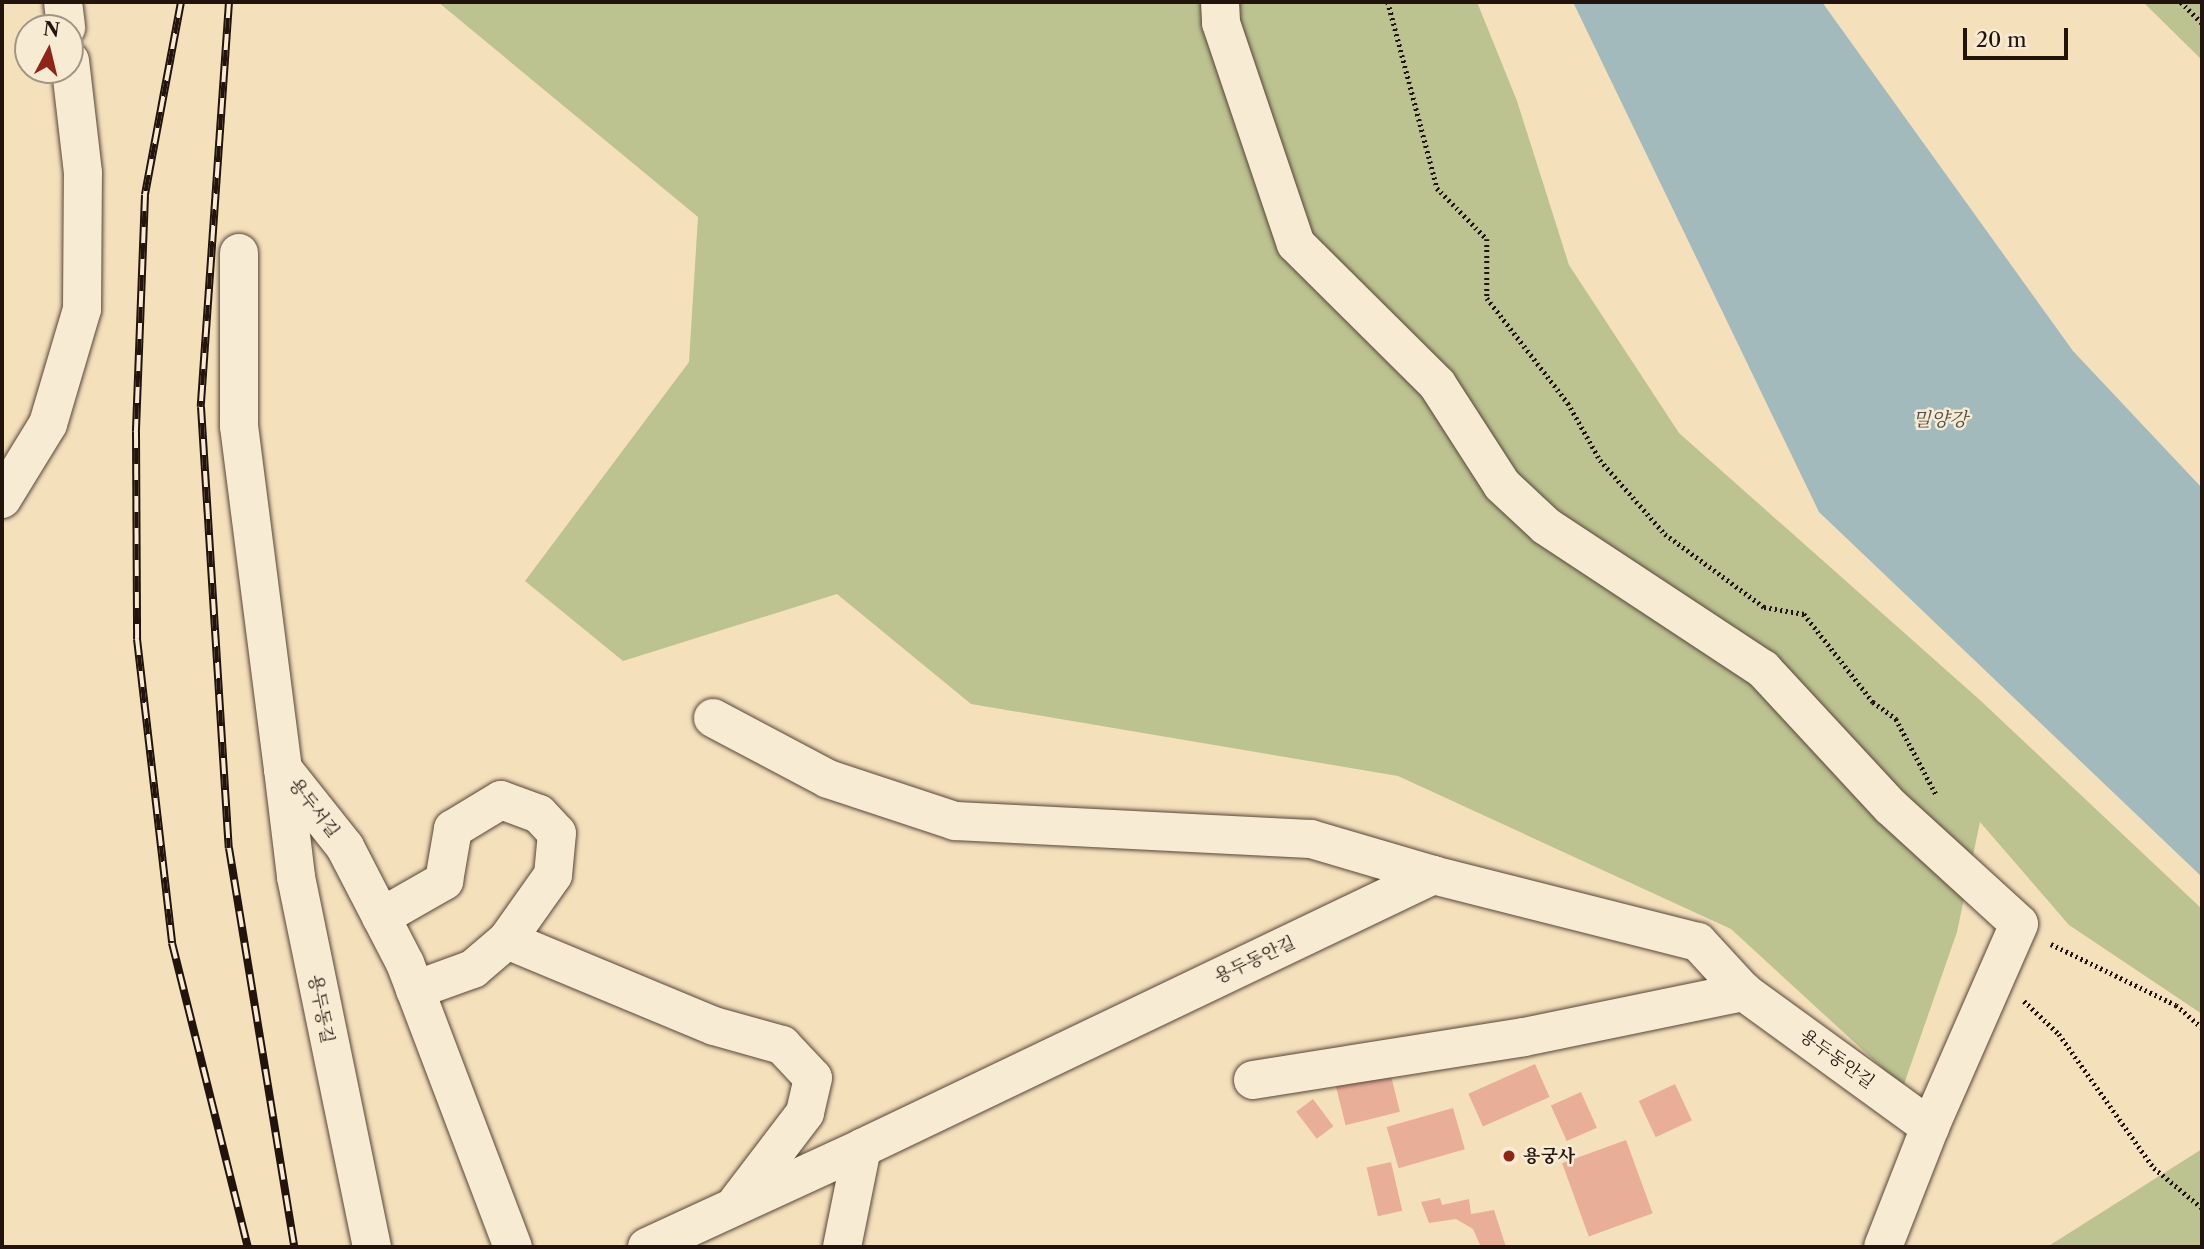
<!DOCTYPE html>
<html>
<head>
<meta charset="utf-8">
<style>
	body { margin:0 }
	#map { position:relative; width:2204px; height:1249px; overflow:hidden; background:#f5e0bc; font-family:"Libre Caslon Text","Noto Serif KR",serif }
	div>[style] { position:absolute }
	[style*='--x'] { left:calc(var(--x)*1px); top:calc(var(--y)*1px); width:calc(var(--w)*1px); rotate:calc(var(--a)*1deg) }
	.green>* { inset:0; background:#bcc290 }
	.water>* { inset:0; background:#a2babc }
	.building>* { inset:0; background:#e9ae98; transform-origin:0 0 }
	.path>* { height:4.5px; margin-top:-2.25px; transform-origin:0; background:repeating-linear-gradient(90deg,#22130d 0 2px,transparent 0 5.5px) }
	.roads { filter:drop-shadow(0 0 2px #574639) drop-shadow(0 0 2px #574639) }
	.minor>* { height:38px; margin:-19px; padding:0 19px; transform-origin:19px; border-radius:19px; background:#f8ebd3 }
	.rail>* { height:8px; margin-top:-4px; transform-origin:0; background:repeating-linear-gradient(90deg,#f8ebd3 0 16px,#22130d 0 32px); box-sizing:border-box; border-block:2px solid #22130d }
	.dots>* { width:19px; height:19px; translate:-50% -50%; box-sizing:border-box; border:4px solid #f8ebd3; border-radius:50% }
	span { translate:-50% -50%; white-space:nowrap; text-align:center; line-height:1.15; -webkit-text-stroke:5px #f8ebd3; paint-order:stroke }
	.street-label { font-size:18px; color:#22130d }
	.poi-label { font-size:18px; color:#22130d; font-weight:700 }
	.left { translate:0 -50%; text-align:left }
	.water-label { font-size:19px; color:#4f4d4a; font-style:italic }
	.frame { position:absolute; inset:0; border:4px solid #22130d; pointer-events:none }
	.north { position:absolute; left:14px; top:14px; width:70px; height:70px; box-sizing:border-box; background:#f8ebd3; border:2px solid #a29584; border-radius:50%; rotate:7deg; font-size:19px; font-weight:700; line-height:28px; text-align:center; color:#22130d }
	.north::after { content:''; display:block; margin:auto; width:24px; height:32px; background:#8f2418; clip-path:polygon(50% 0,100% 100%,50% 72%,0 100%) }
	.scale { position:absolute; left:1963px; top:28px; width:105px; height:32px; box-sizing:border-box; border:4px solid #22130d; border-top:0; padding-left:9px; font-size:21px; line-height:24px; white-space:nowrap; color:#22130d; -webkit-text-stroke:5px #f8ebd3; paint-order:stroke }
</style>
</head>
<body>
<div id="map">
	<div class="green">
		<i style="clip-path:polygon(438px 2px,1477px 2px,1517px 101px,1569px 265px,1679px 433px,1981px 701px,2202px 909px,2202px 1014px,2069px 925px,1980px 822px,1957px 932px,1903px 1087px,1731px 929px,1398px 776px,971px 704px,837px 594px,623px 661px,525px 581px,689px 362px,698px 217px)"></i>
		<i style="clip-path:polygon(2143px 2px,2202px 2px,2202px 60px)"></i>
		<i style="clip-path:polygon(2202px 1149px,2202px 1247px,2046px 1247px,2047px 1247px)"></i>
	</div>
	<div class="water">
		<i style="clip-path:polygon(1573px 2px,1822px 2px,2073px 351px,2202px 488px,2202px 877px,1819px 512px)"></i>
	</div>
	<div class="building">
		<i style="left:1535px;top:1064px;width:36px;height:73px;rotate:66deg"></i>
		<i style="left:1390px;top:1072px;width:41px;height:56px;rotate:76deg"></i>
		<i style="left:1675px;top:1084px;width:40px;height:40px;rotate:65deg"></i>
		<i style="left:1581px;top:1092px;width:39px;height:33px;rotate:66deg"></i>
		<i style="left:1313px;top:1099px;width:34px;height:21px;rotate:53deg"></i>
		<i style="left:1453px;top:1108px;width:43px;height:69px;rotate:74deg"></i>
		<i style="left:1626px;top:1140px;width:78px;height:68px;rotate:70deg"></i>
		<i style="left:1391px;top:1162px;width:50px;height:25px;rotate:77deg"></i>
		<i style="clip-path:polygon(1440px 1198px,1442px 1205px,1469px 1199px,1471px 1214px,1494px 1210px,1506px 1247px,1481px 1247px,1473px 1229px,1456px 1219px,1429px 1223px,1421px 1202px)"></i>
	</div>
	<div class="path">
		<i style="--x:1388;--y:2;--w:192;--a:75.2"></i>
		<i style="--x:1437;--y:188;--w:71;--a:45.6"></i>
		<i style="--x:1487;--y:239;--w:59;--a:90"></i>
		<i style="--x:1487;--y:298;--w:133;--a:52.4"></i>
		<i style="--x:1568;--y:403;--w:65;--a:60.7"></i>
		<i style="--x:1600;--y:460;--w:98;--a:48.7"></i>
		<i style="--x:1665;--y:534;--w:123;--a:36.4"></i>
		<i style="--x:1764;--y:607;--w:41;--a:9.9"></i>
		<i style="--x:1804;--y:614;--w:112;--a:51.9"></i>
		<i style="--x:1873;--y:702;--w:29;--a:36"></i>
		<i style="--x:1896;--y:719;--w:87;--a:62"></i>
		<i style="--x:2181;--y:2;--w:30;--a:45"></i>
		<i style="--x:2051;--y:944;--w:139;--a:26"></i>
		<i style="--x:2176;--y:1005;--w:35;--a:41"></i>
		<i style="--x:2024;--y:1001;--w:48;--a:43.3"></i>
		<i style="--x:2059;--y:1034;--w:164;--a:54.7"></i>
		<i style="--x:2154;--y:1168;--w:62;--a:39.8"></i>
	</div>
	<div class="roads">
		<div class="minor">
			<i style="--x:63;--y:2;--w:26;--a:83"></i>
			<i style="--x:1220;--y:2;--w:21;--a:87"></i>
			<i style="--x:1221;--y:23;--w:233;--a:71.3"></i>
			<i style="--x:1296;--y:244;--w:199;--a:44.8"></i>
			<i style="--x:1437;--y:384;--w:120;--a:57.2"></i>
			<i style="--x:1502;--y:485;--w:60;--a:43"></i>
			<i style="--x:1546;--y:526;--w:260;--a:33.4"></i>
			<i style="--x:1763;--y:669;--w:188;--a:47.2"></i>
			<i style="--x:1891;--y:807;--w:173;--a:42.4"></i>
			<i style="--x:2019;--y:924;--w:222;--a:113.7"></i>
			<i style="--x:239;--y:253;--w:173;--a:90"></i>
			<i style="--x:239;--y:426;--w:346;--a:82.7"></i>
			<i style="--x:283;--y:769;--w:100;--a:51.5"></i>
			<i style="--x:345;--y:847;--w:131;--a:62.7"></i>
			<i style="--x:405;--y:963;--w:304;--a:69.2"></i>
			<i style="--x:2;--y:499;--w:88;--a:-58.5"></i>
			<i style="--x:48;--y:424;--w:120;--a:-73.5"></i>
			<i style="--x:82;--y:309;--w:136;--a:-89.6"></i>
			<i style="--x:83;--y:173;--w:113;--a:-96.6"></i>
			<i style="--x:713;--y:718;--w:130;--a:27.9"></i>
			<i style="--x:828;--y:779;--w:134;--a:18.3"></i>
			<i style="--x:955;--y:821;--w:356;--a:2.9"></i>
			<i style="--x:1311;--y:839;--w:127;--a:16.4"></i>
			<i style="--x:283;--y:769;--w:109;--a:83.1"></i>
			<i style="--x:296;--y:877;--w:378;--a:78.4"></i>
			<i style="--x:381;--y:917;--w:73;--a:-29.7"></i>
			<i style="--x:444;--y:881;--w:53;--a:-80.2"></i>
			<i style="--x:453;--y:829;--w:56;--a:-31.1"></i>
			<i style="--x:501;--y:800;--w:40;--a:20.2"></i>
			<i style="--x:539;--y:814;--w:26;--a:47"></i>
			<i style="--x:557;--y:833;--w:42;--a:95.4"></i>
			<i style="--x:553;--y:875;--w:80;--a:125.3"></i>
			<i style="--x:415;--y:990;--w:62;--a:-19.9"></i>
			<i style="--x:473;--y:969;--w:45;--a:-40.5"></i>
			<i style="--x:507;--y:940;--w:224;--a:22.6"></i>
			<i style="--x:714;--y:1026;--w:71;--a:15.6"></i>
			<i style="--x:782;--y:1045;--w:45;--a:46.8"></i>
			<i style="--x:813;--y:1078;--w:36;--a:103"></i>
			<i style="--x:805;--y:1113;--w:111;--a:127.3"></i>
			<i style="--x:1253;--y:1080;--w:274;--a:-9"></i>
			<i style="--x:1524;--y:1037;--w:225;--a:-11.6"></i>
			<i style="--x:647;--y:1247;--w:237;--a:-24.7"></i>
			<i style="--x:842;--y:1247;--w:101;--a:-78.6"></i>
			<i style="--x:862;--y:1148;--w:633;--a:-25.55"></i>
			<i style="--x:1433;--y:875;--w:273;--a:14.2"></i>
			<i style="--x:1698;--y:942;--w:68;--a:47.4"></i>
			<i style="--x:1744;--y:992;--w:230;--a:36"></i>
			<i style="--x:1930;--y:1127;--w:129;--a:111.4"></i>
		</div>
	</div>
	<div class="rail">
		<i style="--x:181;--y:2;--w:196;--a:100.6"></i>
		<i style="--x:145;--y:195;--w:237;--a:92.2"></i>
		<i style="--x:136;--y:432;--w:207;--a:89.7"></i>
		<i style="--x:137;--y:639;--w:306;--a:83.4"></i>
		<i style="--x:172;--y:943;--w:313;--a:76"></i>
		<i style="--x:229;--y:2;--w:406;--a:94"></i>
		<i style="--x:201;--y:407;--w:442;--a:86.4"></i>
		<i style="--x:229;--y:848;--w:404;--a:80.7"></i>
	</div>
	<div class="dots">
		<i style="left:1509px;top:1156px;background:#8f2418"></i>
	</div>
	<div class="street-label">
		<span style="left:314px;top:808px;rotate:52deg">용두서길</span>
		<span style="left:1255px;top:960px;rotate:-25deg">용두동안길</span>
		<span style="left:321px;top:1009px;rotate:79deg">용두동길</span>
		<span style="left:1837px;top:1059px;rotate:36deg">용두동안길</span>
	</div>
	<div class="poi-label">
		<span class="left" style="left:1523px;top:1156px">용궁사</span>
	</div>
	<div class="water-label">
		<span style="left:1940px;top:420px">밀양강</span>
	</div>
	<div class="frame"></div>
	<div class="north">N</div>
	<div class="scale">20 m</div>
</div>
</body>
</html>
